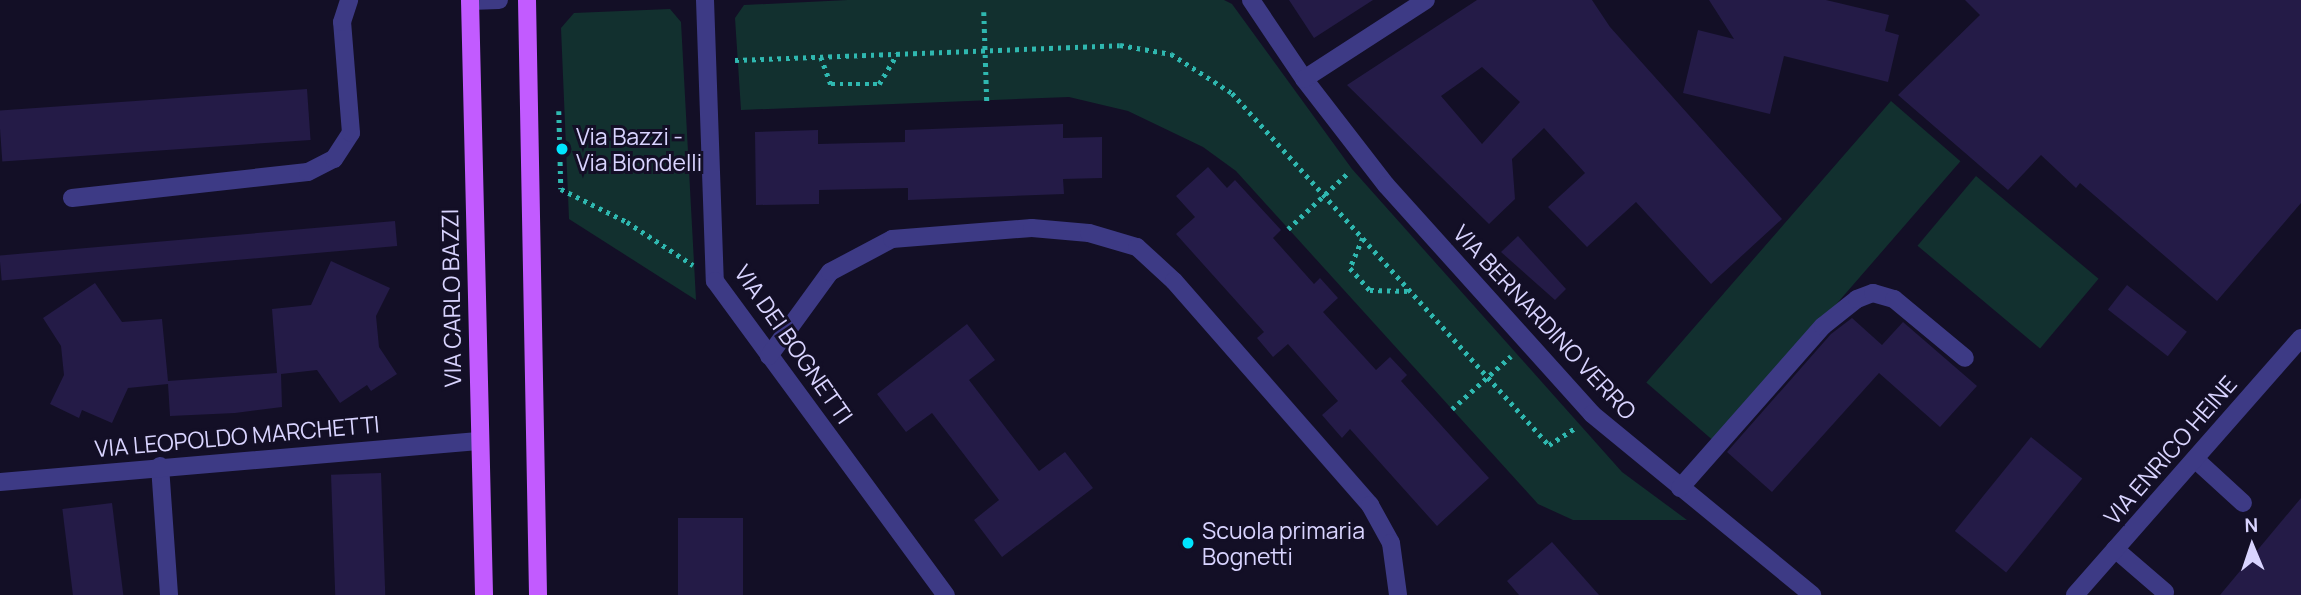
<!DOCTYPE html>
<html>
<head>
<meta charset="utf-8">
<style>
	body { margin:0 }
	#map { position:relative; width:2301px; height:595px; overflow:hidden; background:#130f26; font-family:Manrope,sans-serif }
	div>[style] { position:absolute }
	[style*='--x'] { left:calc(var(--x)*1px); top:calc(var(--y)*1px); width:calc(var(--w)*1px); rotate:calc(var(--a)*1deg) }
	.green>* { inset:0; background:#12302f; transform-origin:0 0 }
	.building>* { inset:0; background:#241b47; transform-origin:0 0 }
	.path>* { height:4.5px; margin-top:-2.25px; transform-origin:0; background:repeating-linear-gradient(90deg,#2fb8b0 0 3.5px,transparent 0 8.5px) }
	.minor>* { height:18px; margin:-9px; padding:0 9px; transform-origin:9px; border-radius:9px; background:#3d3a85 }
	.major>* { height:18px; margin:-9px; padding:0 9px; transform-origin:9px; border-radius:9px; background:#c25bff }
	.dots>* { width:19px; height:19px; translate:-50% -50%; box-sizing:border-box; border:4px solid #130f26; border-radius:50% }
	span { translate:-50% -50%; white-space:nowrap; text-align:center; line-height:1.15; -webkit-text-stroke:6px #130f26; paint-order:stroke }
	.poi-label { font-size:23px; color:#d9d4ff }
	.left { translate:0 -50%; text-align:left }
	.street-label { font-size:23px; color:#d9d4ff }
	.north { position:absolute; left:2217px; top:511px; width:70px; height:70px; -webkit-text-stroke:5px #130f26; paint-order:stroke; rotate:358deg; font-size:19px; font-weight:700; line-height:28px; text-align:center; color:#d9d4ff }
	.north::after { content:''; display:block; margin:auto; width:24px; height:32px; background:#d9d4ff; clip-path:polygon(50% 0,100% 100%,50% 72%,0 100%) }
</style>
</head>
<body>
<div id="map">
	<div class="green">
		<i style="clip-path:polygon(848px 0,1224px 0,1232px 4px,1352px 169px,1622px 472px,1687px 520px,1573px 520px,1538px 504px,1236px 171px,1203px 147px,1128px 111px,1069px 97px,741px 110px,735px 18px,744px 5px)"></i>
		<i style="clip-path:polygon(670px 9px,681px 22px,696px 300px,569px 219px,561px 28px,574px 13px)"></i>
		<i style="left:1891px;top:101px;width:92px;height:373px;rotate:41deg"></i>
		<i style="left:1976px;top:176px;width:160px;height:91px;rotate:40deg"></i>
	</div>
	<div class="building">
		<i style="clip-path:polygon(1289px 0,1373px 0,1314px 38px)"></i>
		<i style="clip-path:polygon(evenodd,1477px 0,1592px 0,1610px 27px,1782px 219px,1711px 284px,1636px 202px,1587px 247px,1548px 207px,1585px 173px,1544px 128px,1512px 159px,1515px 199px,1489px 224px,1347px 85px,1477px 0,1482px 67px,1520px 102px,1482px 144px,1441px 96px,1482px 67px)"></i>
		<i style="clip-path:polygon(1709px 0,1826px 0,1889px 15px,1885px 31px,1899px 35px,1888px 82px,1784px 56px,1770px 114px,1683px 93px,1698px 30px,1734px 39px)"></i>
		<i style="clip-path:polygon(1965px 0,2301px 0,2301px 203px,2217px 301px,2080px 183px,2076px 188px,2041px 155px,2008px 190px,1898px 95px,1980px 15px)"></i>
		<i style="left:307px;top:89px;width:51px;height:309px;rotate:86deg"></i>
		<i style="clip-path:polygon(1063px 124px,1063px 138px,1102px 137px,1102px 178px,1063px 179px,1064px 194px,908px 200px,908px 188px,819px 190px,819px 204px,756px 205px,755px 132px,818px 130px,818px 144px,905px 142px,905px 130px)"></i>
		<i style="clip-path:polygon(1208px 167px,1227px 188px,1235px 180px,1281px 230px,1273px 238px,1314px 284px,1320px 278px,1338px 298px,1323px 312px,1376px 370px,1390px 357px,1407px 375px,1401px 381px,1489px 478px,1437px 526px,1350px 429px,1342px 438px,1322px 415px,1338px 401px,1288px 344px,1273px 357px,1257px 338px,1264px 332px,1176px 234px,1195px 217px,1176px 196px)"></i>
		<i style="left:395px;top:221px;width:25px;height:397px;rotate:85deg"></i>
		<i style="clip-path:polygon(1518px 236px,1566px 289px,1555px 300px,1501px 252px)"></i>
		<i style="clip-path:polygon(331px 261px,390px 288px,376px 316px,379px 347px,397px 374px,371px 391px,367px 385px,340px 403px,317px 370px,281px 374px,282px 407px,235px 413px,170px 416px,168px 384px,128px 388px,112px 423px,82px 410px,79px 418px,50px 404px,64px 375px,61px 346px,43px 318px,95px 283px,122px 322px,162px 319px,168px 381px,277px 373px,272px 309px,311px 305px)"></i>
		<i style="left:2127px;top:285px;width:76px;height:31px;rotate:38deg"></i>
		<i style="clip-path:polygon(1852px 318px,1882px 345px,1903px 322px,1977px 386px,1940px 427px,1879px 373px,1772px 492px,1727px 452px,1831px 334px)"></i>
		<i style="clip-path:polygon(967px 324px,995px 360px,969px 380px,1039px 471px,1065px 452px,1093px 488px,1002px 557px,974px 520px,999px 500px,932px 413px,906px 432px,877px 394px)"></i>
		<i style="left:2031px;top:437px;width:66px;height:121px;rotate:39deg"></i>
		<i style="left:381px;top:473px;width:122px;height:50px;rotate:88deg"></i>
		<i style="clip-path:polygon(2301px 498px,2301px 595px,2220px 595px)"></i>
		<i style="left:112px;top:503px;width:93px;height:50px;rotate:83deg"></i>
		<i style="left:678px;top:518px;width:65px;height:77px"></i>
		<i style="clip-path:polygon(1552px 542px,1599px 595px,1519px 595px,1507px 581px)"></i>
	</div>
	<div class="path">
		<i style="--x:984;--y:12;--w:89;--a:88.1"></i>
		<i style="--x:821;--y:57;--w:29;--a:70"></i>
		<i style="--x:831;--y:84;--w:48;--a:0"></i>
		<i style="--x:879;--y:84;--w:35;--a:-59"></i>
		<i style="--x:735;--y:60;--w:385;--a:-2.2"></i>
		<i style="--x:1120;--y:45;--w:52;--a:10"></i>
		<i style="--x:1171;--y:54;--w:72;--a:32.6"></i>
		<i style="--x:1232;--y:93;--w:474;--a:48"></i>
		<i style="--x:1549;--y:445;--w:30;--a:-33"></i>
		<i style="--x:559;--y:111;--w:78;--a:88.5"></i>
		<i style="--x:561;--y:189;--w:74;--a:26.6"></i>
		<i style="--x:627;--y:222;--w:79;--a:33.1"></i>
		<i style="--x:1288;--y:229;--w:83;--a:-43.1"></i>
		<i style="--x:1363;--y:238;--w:33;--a:113"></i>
		<i style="--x:1350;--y:268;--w:30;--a:48"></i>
		<i style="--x:1370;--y:290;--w:40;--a:1.4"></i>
		<i style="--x:1452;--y:409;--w:79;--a:-41.9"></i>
	</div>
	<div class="minor">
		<i style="--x:705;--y:0;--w:281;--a:88"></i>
		<i style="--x:715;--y:281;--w:390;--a:53.7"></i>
		<i style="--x:1251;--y:0;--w:95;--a:56.1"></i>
		<i style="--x:1304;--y:79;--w:134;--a:52.3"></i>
		<i style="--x:1386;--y:185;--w:308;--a:48"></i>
		<i style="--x:1592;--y:414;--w:285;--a:39.4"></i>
		<i style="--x:470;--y:1;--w:29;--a:-2"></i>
		<i style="--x:1304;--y:79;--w:145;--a:-32.9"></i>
		<i style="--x:72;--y:198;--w:237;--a:-6.3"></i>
		<i style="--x:308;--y:172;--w:29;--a:-27"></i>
		<i style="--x:334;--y:159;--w:31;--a:-57"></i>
		<i style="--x:351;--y:133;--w:111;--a:-94.6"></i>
		<i style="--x:342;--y:22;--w:23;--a:-72"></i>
		<i style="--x:769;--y:356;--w:104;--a:-54"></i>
		<i style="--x:830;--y:272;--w:70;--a:-28"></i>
		<i style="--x:892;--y:239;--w:140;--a:-4.5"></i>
		<i style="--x:1032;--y:228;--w:57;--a:5"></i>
		<i style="--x:1089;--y:233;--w:50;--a:16.3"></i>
		<i style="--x:1137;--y:247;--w:50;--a:42.6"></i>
		<i style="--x:1174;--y:281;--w:298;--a:48.8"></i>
		<i style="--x:1370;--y:505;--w:43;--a:61.1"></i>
		<i style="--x:1391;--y:543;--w:52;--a:82.3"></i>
		<i style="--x:2195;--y:459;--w:65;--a:42.5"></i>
		<i style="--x:160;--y:466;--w:129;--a:86"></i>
		<i style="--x:0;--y:482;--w:480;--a:-4.9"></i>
		<i style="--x:1680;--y:488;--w:216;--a:-48.6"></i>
		<i style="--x:1823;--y:326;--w:43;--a:-38.5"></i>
		<i style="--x:1857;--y:299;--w:17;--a:-21"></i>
		<i style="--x:1873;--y:293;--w:22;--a:16"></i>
		<i style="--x:1894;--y:299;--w:92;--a:39.7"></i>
		<i style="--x:2115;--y:549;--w:66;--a:40.7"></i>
		<i style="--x:2075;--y:595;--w:342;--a:-48.7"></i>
	</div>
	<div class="major">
		<i style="--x:470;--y:0;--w:595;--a:88.65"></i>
		<i style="--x:527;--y:0;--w:595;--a:88.94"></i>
	</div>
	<div class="dots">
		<i style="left:562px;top:149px;background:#00e5ff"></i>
		<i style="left:1188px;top:543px;background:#00e5ff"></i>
	</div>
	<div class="poi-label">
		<span class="left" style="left:576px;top:149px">Via Bazzi -<br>Via Biondelli</span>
		<span class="left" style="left:1202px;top:543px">Scuola primaria<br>Bognetti</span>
	</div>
	<div class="street-label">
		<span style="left:451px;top:298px;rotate:-91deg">VIA CARLO BAZZI</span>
		<span style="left:1545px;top:322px;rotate:47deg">VIA BERNARDINO VERRO</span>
		<span style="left:794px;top:344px;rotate:55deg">VIA DEI BOGNETTI</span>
		<span style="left:237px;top:436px;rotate:-5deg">VIA LEOPOLDO MARCHETTI</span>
		<span style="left:2170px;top:450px;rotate:-49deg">VIA ENRICO HEINE</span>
	</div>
	<div class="north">N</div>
</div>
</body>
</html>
